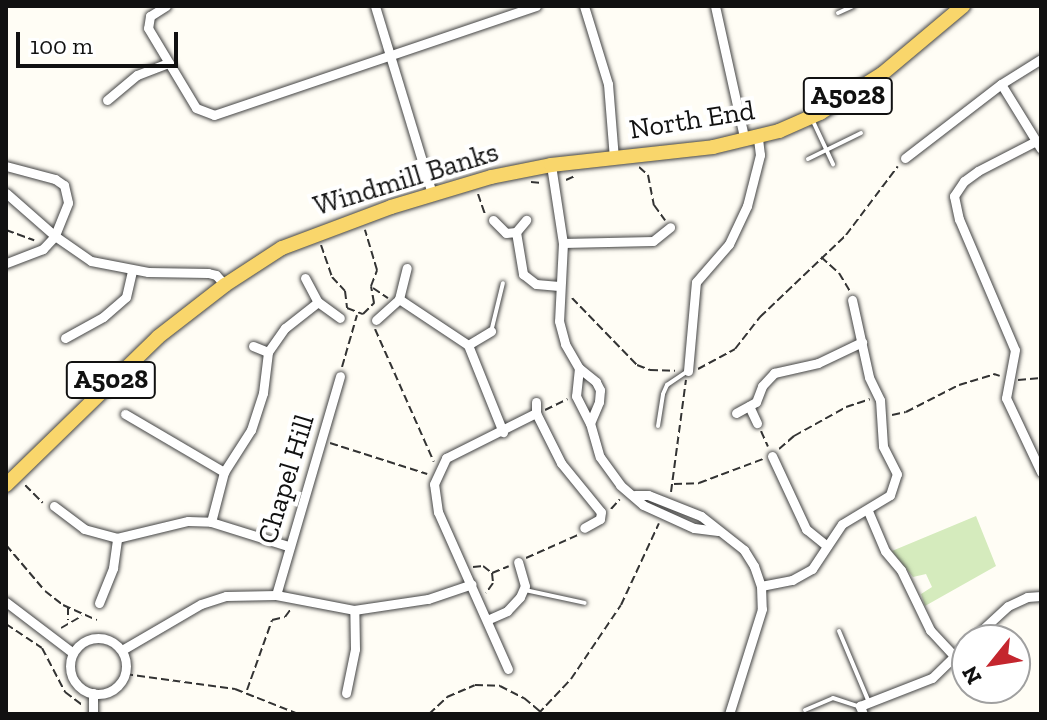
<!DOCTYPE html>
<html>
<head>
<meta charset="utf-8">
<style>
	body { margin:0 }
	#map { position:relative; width:1047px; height:720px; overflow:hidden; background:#fffdf5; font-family:"Zilla Slab",serif }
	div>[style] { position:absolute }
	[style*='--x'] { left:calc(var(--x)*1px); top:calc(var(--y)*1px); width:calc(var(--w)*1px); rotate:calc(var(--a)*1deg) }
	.green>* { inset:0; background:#d5ebbd }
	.path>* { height:2px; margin-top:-1px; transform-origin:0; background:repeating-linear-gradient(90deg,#333 0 8px,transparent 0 12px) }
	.roads { filter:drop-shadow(0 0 2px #444) drop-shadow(0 0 2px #444) }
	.lane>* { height:4px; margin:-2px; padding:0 2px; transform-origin:2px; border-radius:2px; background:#fff }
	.street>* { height:9px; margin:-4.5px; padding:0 4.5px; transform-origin:4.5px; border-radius:4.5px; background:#fff }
	.street>.ring { margin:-4.5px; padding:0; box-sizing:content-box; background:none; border:9px solid #fff; border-radius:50% }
	.primary>* { height:14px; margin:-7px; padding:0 7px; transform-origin:7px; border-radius:7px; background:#f9d66b }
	span { translate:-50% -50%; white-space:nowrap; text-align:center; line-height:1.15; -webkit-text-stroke:8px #fff; paint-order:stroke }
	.shield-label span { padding:2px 6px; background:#fff; border:2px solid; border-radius:6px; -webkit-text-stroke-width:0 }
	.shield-label { font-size:26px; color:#111; font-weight:700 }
	.street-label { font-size:28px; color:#111 }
	.frame { position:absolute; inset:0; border:8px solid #111; pointer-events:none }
	.north { position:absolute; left:951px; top:624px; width:80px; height:80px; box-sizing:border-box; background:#fff; border:2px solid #a0a0a0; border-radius:50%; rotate:240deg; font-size:22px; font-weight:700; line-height:32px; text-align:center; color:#111 }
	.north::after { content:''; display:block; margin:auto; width:28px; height:36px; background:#c4262e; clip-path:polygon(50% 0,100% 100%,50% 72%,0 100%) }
	.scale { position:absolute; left:16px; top:32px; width:162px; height:36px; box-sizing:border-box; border:4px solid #111; border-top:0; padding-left:10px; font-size:24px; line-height:28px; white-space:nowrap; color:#111; -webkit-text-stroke:6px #fff; paint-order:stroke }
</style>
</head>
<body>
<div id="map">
	<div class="green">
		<i style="clip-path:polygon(976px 516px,996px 566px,925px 606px,921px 594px,932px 587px,926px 574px,913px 577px,892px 551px)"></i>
	</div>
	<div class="path">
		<i style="--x:639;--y:167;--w:12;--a:42"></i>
		<i style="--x:648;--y:175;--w:31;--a:79"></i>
		<i style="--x:654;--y:205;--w:19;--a:54"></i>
		<i style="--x:566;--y:180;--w:10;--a:-24"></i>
		<i style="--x:531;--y:182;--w:11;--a:5"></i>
		<i style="--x:478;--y:194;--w:21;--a:71"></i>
		<i style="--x:6;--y:230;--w:30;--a:20"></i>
		<i style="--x:321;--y:245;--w:34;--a:71"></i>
		<i style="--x:332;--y:277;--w:19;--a:47"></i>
		<i style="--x:345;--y:291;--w:17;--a:83"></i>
		<i style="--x:347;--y:308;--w:17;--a:21"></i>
		<i style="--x:363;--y:314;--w:16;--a:-45"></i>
		<i style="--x:374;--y:303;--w:17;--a:-100"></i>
		<i style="--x:371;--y:286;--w:17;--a:-69"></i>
		<i style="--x:377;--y:270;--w:42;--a:-106.7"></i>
		<i style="--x:821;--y:257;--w:24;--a:42"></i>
		<i style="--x:839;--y:273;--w:21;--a:59"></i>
		<i style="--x:373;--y:288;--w:18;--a:34"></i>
		<i style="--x:572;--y:298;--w:93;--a:45.9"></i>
		<i style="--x:637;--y:365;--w:14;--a:21"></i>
		<i style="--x:650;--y:370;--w:25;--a:2"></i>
		<i style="--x:375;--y:329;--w:145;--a:66.1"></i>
		<i style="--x:342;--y:367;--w:54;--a:-73.9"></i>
		<i style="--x:698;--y:369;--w:42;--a:-28.4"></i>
		<i style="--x:735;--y:349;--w:41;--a:-52"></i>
		<i style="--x:760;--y:317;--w:119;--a:-43.6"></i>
		<i style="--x:846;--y:235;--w:86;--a:-53"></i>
		<i style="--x:1018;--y:380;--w:23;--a:-5"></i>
		<i style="--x:545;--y:410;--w:25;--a:-26"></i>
		<i style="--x:892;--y:415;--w:14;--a:-12"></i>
		<i style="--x:906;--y:412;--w:59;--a:-27"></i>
		<i style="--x:959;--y:385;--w:37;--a:-17"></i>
		<i style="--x:994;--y:374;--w:6;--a:18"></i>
		<i style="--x:761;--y:431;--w:17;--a:66"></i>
		<i style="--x:330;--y:443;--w:102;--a:17.7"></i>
		<i style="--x:779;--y:449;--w:20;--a:-41"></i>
		<i style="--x:794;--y:436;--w:60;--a:-29.1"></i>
		<i style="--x:846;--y:407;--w:25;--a:-18"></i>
		<i style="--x:674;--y:484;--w:25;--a:-2"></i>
		<i style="--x:699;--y:483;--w:68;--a:-20.6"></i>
		<i style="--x:25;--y:485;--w:25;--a:45"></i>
		<i style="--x:671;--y:492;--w:113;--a:-82.4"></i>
		<i style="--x:611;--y:509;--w:13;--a:-48"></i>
		<i style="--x:6;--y:545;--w:60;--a:49.7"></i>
		<i style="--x:45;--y:591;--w:23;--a:38"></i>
		<i style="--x:63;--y:605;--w:37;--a:24"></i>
		<i style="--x:526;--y:558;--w:57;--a:-23.9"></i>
		<i style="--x:473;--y:567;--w:10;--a:-6"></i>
		<i style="--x:483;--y:566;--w:11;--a:38"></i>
		<i style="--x:492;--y:573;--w:10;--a:84"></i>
		<i style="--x:493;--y:583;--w:12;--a:125"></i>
		<i style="--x:492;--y:573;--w:18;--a:-22"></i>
		<i style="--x:68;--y:607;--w:13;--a:90"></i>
		<i style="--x:6;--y:624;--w:43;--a:33.7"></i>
		<i style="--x:42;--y:648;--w:50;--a:62.4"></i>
		<i style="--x:65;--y:692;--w:21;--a:37"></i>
		<i style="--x:61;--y:628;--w:24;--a:-30"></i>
		<i style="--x:125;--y:674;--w:111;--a:7.8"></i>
		<i style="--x:235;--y:689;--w:68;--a:21.6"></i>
		<i style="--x:247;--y:690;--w:74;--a:-70.3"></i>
		<i style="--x:272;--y:620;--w:13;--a:-13"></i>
		<i style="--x:285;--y:617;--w:9;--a:-54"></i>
		<i style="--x:429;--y:714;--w:25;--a:-43"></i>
		<i style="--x:447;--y:697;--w:30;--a:-23"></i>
		<i style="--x:475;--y:685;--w:25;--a:2"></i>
		<i style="--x:500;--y:686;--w:27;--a:27"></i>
		<i style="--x:524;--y:698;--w:25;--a:40"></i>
		<i style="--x:538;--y:714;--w:48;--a:-46.7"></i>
		<i style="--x:571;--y:679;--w:89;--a:-56"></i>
		<i style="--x:621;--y:605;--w:90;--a:-65.1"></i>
	</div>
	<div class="roads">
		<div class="lane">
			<i style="--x:838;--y:13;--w:17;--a:-25"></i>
			<i style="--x:812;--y:119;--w:50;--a:65"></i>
			<i style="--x:808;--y:159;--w:59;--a:-26.1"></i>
			<i style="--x:492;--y:328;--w:46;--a:-76.3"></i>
			<i style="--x:658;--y:426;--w:32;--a:-81"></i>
			<i style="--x:663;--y:394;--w:10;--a:-66"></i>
			<i style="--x:667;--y:385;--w:23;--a:-34"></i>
			<i style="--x:525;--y:590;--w:61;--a:12.2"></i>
			<i style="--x:839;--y:631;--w:75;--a:67.2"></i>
			<i style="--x:805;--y:710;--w:30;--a:-23"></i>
			<i style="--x:833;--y:698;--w:26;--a:18"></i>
		</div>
		<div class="street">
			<i style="--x:166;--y:6;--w:19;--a:148"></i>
			<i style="--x:150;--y:16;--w:12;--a:99"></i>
			<i style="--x:148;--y:28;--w:93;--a:59"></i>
			<i style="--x:196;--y:108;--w:19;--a:21"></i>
			<i style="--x:214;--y:115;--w:340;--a:-18.7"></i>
			<i style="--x:375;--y:6;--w:196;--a:73.1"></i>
			<i style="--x:584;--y:6;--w:82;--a:72.9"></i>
			<i style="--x:608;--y:84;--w:74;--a:85.4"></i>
			<i style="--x:715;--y:6;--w:138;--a:77.5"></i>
			<i style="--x:1001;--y:84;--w:76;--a:58.4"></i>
			<i style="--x:107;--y:100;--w:39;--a:-40"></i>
			<i style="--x:137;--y:75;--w:34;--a:-21"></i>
			<i style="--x:1036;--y:141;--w:65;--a:152.7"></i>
			<i style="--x:978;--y:171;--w:17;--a:144"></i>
			<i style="--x:964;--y:181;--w:18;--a:124"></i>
			<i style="--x:954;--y:196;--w:24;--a:78"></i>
			<i style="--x:959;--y:219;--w:142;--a:66.9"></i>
			<i style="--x:1015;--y:350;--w:49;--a:100.6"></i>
			<i style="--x:1006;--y:398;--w:82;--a:64.7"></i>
			<i style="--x:905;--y:158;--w:121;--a:-37.6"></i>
			<i style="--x:1001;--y:84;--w:47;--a:-32"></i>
			<i style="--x:551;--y:165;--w:79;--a:81.3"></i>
			<i style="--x:563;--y:243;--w:78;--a:92.9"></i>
			<i style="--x:559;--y:321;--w:24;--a:75"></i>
			<i style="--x:565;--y:344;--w:28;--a:60"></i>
			<i style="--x:579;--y:368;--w:22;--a:39"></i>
			<i style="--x:596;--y:382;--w:9;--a:63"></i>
			<i style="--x:600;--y:390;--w:12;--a:95"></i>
			<i style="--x:599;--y:402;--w:23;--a:113"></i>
			<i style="--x:6;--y:166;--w:51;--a:14.9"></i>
			<i style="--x:55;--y:179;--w:11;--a:34"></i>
			<i style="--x:64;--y:185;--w:18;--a:77"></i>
			<i style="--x:68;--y:203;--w:35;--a:112"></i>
			<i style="--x:55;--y:236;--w:18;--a:133"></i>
			<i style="--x:43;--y:249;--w:40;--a:159"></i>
			<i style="--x:6;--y:193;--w:65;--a:41.3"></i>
			<i style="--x:55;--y:236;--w:44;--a:34.8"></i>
			<i style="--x:91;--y:261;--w:58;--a:10.9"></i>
			<i style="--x:148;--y:272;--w:60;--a:1"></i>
			<i style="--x:208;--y:273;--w:8;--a:14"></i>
			<i style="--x:216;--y:275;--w:13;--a:48"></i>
			<i style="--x:493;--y:220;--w:18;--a:45"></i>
			<i style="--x:506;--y:233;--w:10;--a:-6"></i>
			<i style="--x:516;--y:232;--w:43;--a:80.5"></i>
			<i style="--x:523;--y:274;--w:16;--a:38"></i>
			<i style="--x:536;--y:284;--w:23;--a:5"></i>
			<i style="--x:516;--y:232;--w:16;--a:-50"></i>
			<i style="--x:563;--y:243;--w:90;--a:-1.3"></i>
			<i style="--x:653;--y:241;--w:22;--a:-39"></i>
			<i style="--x:305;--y:278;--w:27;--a:62"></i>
			<i style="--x:318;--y:302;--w:27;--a:36"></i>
			<i style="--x:399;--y:299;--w:32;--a:-76"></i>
			<i style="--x:376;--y:320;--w:31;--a:-42"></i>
			<i style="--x:399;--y:299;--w:83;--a:33.7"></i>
			<i style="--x:468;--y:345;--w:94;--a:68.1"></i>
			<i style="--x:65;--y:338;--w:43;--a:-28.9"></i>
			<i style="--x:103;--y:317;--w:30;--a:-41"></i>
			<i style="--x:126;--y:297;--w:28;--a:-77"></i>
			<i style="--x:468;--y:345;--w:27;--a:-31"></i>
			<i style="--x:253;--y:346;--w:16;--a:22"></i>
			<i style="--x:579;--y:368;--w:28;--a:96"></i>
			<i style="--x:576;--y:396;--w:30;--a:63"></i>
			<i style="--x:590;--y:423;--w:35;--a:74"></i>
			<i style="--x:600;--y:457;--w:34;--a:54"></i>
			<i style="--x:620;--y:485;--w:30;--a:41"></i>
			<i style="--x:643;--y:505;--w:56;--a:24.3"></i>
			<i style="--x:694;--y:528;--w:24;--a:7"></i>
			<i style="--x:688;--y:371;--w:89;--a:-84.9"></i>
			<i style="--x:696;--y:282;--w:50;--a:-49"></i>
			<i style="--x:729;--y:244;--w:42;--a:-64.7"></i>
			<i style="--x:747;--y:206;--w:53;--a:-75.7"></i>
			<i style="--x:760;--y:155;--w:17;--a:-97"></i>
			<i style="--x:536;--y:402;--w:11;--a:90"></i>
			<i style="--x:536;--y:413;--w:56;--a:63.4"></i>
			<i style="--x:561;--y:463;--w:63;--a:50.8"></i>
			<i style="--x:601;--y:512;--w:7;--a:98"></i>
			<i style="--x:600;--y:519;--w:18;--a:151"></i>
			<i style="--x:749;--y:406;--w:19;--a:65"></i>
			<i style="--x:736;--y:413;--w:23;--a:-29"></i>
			<i style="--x:756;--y:402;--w:17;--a:-69"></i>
			<i style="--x:762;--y:386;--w:18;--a:-47"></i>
			<i style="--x:774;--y:373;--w:45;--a:-12.8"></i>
			<i style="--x:818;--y:363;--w:49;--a:-25.5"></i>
			<i style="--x:125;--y:414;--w:115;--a:30.4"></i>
			<i style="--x:772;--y:456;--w:81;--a:65"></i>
			<i style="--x:806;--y:529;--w:27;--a:39"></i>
			<i style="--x:635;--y:495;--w:13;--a:0"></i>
			<i style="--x:648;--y:495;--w:57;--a:21.6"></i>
			<i style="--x:701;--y:516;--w:55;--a:38.3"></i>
			<i style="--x:744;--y:550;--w:19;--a:58"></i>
			<i style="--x:754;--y:566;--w:21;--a:71"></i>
			<i style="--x:761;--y:586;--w:23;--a:88"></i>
			<i style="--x:762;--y:609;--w:110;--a:107.4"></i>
			<i style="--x:54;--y:506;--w:38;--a:37"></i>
			<i style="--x:84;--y:529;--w:34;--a:15"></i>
			<i style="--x:117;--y:538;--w:73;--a:-13.5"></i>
			<i style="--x:188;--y:521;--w:23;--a:2"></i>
			<i style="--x:211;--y:522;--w:81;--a:17.3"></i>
			<i style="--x:868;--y:511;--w:43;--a:67"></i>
			<i style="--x:885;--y:551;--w:25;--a:50"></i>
			<i style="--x:901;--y:570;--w:67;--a:64.2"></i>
			<i style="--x:930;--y:630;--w:37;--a:47"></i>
			<i style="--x:211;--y:522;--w:52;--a:-75.4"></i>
			<i style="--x:224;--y:472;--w:50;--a:-57.3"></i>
			<i style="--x:251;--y:430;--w:39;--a:-72"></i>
			<i style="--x:263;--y:393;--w:41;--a:-83"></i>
			<i style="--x:268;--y:352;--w:29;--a:-55"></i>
			<i style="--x:285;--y:328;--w:42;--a:-38.2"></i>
			<i style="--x:761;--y:586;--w:32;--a:-11"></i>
			<i style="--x:792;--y:580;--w:23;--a:-29"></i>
			<i style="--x:812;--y:569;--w:54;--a:-56.3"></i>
			<i style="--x:842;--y:524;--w:56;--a:-31.1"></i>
			<i style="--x:890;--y:495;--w:22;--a:-72"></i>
			<i style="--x:897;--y:474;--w:31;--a:-117"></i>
			<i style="--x:883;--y:446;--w:46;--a:-93.7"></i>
			<i style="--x:880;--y:400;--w:25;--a:-116"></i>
			<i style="--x:869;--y:377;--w:79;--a:-102.4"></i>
			<i style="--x:276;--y:595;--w:228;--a:-73.7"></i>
			<i style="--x:6;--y:602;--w:84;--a:37.3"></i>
			<i style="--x:99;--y:603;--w:38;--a:-68"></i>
			<i style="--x:113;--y:568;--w:30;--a:-82"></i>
			<i style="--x:487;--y:620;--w:22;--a:-24"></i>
			<i style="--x:507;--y:611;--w:19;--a:-47"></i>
			<i style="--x:520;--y:597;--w:12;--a:-66"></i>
			<i style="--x:525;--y:586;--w:25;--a:-106"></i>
			<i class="ring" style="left:70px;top:638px;width:47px;height:47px"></i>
			<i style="--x:971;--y:640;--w:50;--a:-42.6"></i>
			<i style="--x:1008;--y:606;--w:21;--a:-25"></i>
			<i style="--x:1027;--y:597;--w:14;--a:-4"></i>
			<i style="--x:122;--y:650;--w:91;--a:-30.2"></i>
			<i style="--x:201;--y:604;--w:26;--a:-18"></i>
			<i style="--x:226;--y:596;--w:50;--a:-1.1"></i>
			<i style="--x:276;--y:595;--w:79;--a:10.9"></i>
			<i style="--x:354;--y:610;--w:75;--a:-8.5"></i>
			<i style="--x:428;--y:599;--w:46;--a:-18.8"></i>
			<i style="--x:508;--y:669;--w:172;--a:-114"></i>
			<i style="--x:438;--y:512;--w:28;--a:-98"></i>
			<i style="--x:434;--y:484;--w:29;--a:-65"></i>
			<i style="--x:446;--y:458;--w:101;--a:-26.6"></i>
			<i style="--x:346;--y:693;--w:45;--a:-78.4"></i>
			<i style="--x:355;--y:649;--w:39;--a:-91"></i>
			<i style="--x:93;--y:714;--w:21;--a:-90"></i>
			<i style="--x:863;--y:714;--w:9;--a:-111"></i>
			<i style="--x:860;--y:706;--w:77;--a:-21.3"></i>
			<i style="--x:932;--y:678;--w:49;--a:-44.2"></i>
		</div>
		<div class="primary">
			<i style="--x:6;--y:485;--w:212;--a:-44.2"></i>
			<i style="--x:158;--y:337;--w:85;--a:-37.8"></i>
			<i style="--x:225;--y:285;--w:68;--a:-33"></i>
			<i style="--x:282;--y:248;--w:116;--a:-20.6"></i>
			<i style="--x:391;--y:207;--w:104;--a:-16.7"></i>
			<i style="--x:491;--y:177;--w:61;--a:-11.3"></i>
			<i style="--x:551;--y:165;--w:163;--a:-6.3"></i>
			<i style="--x:713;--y:147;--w:68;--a:-13.6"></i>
			<i style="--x:779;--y:131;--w:45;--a:-23.7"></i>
			<i style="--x:820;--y:113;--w:73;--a:-32.2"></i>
			<i style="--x:882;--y:74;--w:106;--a:-40"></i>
		</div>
	</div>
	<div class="shield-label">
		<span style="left:848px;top:96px">A5028</span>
		<span style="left:111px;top:380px">A5028</span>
	</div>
	<div class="street-label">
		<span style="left:692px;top:120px;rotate:-9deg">North End</span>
		<span style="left:406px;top:179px;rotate:-17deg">Windmill Banks</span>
		<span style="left:286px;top:479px;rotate:-73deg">Chapel Hill</span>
	</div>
	<div class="frame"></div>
	<div class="north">N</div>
	<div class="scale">100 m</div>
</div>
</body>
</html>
